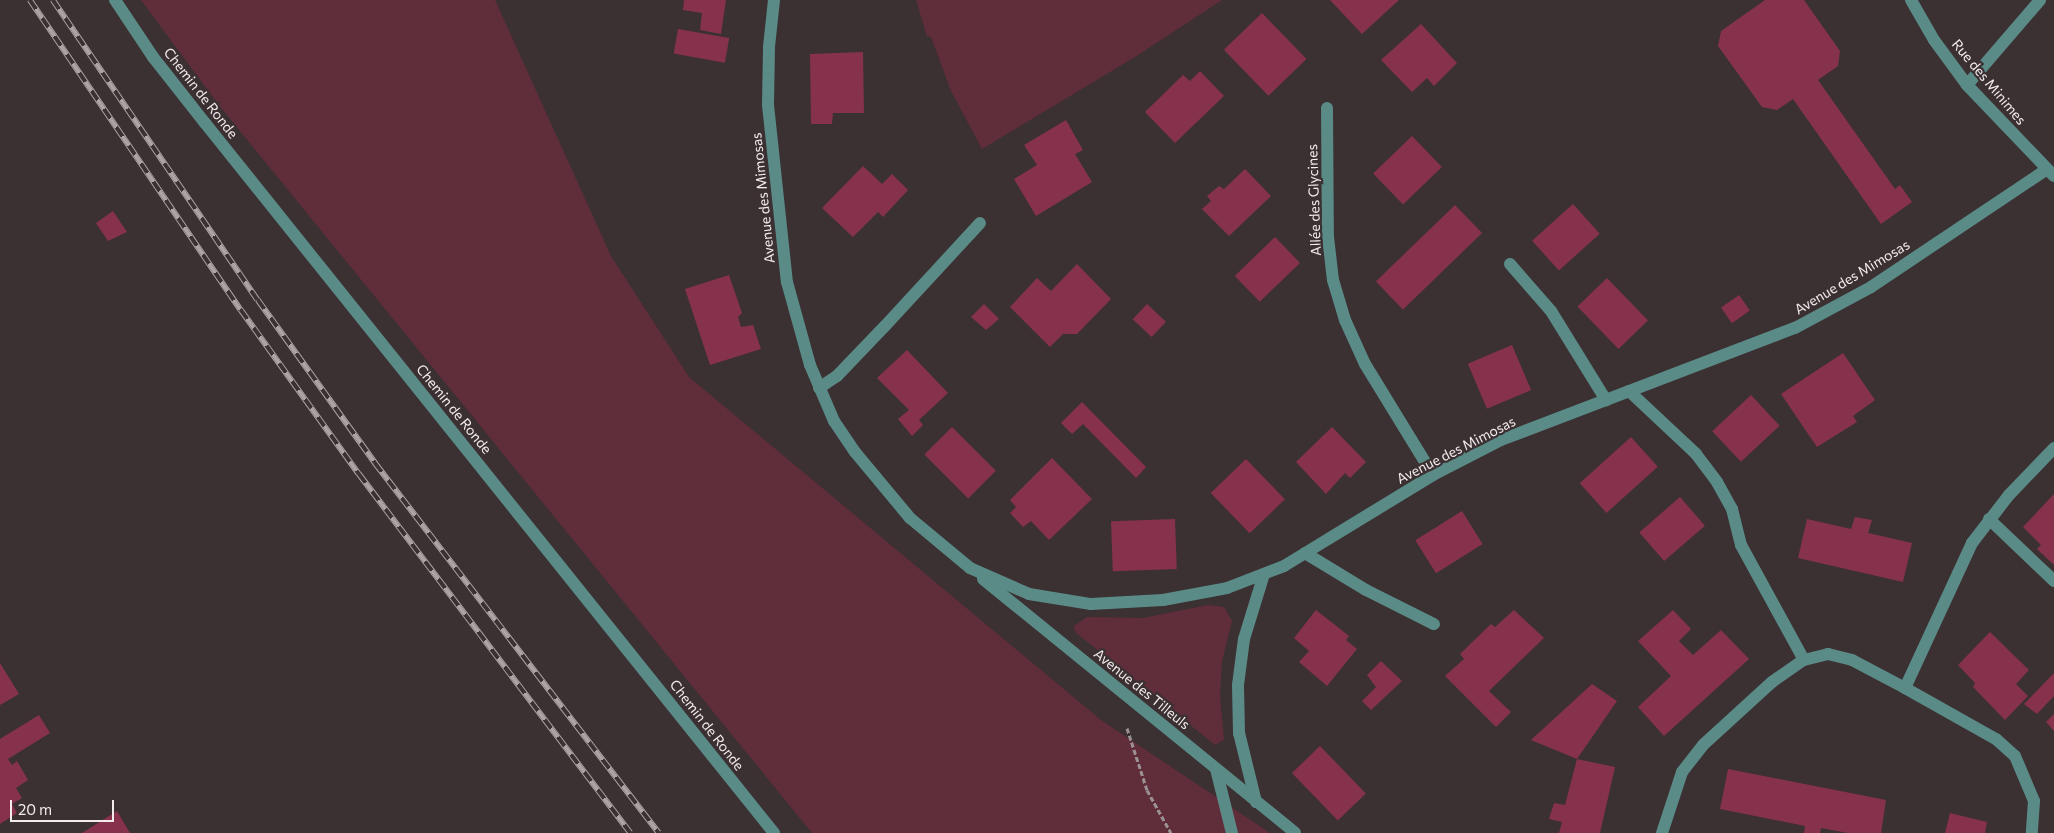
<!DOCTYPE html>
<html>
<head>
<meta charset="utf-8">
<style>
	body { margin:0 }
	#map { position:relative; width:2054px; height:833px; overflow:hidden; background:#3b3032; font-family:Commissioner,sans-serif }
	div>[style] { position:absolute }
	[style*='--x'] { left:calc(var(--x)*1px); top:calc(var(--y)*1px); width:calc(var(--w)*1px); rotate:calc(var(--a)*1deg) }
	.green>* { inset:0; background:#602d3b }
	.building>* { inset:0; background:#87324c; transform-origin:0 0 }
	.path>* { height:3px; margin-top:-1.5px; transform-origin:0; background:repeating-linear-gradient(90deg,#9b9193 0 5px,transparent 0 7.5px) }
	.minor>* { height:12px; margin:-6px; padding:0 6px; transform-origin:6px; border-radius:6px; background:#5a8b87 }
	.rail>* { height:5.5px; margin-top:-2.75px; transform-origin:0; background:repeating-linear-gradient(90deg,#3b3032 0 11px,#aca3a5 0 22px); box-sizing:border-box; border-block:1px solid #aca3a5 }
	span { translate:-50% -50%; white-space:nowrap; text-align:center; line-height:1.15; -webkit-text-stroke:4.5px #3b3032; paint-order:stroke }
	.street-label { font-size:14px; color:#f3ebed }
	.scale { position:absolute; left:10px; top:800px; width:104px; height:22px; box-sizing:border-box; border:2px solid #f3ebed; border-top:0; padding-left:6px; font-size:15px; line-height:18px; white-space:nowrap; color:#f3ebed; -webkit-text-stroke:4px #3b3032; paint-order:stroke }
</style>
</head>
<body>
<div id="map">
	<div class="green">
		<i style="clip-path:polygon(141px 0,495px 0,611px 256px,689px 377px,1101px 720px,1270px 833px,812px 833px,218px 104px)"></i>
		<i style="clip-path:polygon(916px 0,1222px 0,1135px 57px,982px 149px,951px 91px,931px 37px,927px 36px)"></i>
		<i style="clip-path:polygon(1208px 605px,1224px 607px,1232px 621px,1222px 661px,1220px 696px,1224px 740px,1215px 745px,1075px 632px,1074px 626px,1087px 617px,1143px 618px)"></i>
	</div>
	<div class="building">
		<i style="clip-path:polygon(684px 0,726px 0,721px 34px,700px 30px,702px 13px,683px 10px)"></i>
		<i style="clip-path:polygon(1330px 0,1399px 0,1362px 34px)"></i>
		<i style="clip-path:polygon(1765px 0,1804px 0,1840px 51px,1838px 66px,1818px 80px,1895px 189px,1900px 185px,1912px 202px,1881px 224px,1793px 99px,1777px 110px,1762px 107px,1718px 46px,1721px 31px)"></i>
		<i style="left:1262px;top:13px;width:64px;height:53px;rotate:46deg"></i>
		<i style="clip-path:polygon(1421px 24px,1457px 63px,1434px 86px,1427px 78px,1412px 92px,1381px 60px)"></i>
		<i style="left:678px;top:29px;width:52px;height:25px;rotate:10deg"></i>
		<i style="clip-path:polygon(863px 52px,864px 113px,833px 113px,832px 124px,811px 124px,810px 54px)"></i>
		<i style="clip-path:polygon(1200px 71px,1224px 96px,1175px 143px,1145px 112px,1183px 75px,1190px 81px)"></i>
		<i style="clip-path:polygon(1066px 120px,1083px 150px,1075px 154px,1092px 182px,1036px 216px,1014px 179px,1037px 165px,1024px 145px)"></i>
		<i style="left:1412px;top:136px;width:43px;height:54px;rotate:46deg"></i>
		<i style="clip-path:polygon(863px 166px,882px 184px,892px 174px,908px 190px,883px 217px,878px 212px,853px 237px,822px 208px)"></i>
		<i style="clip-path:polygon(1245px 169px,1271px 196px,1229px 236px,1202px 209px,1211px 201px,1207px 196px,1219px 186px,1224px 189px)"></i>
		<i style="left:1573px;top:204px;width:40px;height:55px;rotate:48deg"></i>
		<i style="left:1455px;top:205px;width:39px;height:110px;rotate:46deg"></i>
		<i style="clip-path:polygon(113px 211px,127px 232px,108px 241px,96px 223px)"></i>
		<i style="left:1275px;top:237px;width:36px;height:56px;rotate:46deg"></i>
		<i style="clip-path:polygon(1077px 264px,1111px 299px,1077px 334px,1063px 334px,1050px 347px,1010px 307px,1037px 278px,1051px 291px)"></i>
		<i style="clip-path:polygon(729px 275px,742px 313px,738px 317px,741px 327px,753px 325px,761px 349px,710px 365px,685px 289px)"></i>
		<i style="left:1607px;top:278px;width:59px;height:41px;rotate:46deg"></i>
		<i style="left:1739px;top:295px;width:19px;height:22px;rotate:55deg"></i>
		<i style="clip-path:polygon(984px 304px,999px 319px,986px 330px,971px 317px)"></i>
		<i style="left:1147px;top:304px;width:26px;height:21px;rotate:43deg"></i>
		<i style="left:1512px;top:345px;width:49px;height:48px;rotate:67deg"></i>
		<i style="clip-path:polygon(907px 350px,948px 393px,919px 420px,923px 425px,912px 436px,898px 419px,909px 410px,877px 378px)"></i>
		<i style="clip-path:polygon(1843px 353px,1875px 400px,1853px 416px,1857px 422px,1817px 447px,1781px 394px)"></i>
		<i style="left:1751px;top:395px;width:42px;height:53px;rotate:47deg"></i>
		<i style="clip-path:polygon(1082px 402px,1146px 467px,1136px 478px,1083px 424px,1072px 434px,1061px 423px)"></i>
		<i style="left:952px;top:427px;width:62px;height:39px;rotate:45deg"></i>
		<i style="clip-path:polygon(1332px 427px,1366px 462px,1350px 478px,1345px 473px,1326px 494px,1296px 462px)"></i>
		<i style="left:1631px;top:437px;width:40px;height:69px;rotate:48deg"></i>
		<i style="clip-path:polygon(1052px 458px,1092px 499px,1049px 540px,1031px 521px,1023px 527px,1010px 513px,1016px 507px,1010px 500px)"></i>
		<i style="left:1246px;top:459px;width:56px;height:49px;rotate:46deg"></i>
		<i style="clip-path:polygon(2054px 494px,2054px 565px,2037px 549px,2041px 545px,2023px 527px)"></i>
		<i style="left:1680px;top:497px;width:38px;height:54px;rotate:49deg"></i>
		<i style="left:1462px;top:511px;width:39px;height:55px;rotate:58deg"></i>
		<i style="clip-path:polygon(1855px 517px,1872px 520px,1868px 533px,1912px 543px,1903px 582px,1798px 558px,1807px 519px,1851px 529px)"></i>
		<i style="left:1175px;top:519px;width:50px;height:64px;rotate:88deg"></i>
		<i style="clip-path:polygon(1316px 610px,1349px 636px,1346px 640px,1357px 649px,1327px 686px,1299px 662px,1309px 651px,1294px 638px)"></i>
		<i style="clip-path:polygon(1514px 610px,1544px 638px,1489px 691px,1511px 712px,1496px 727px,1445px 676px,1464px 659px,1460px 654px,1491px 624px,1495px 627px)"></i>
		<i style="clip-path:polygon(1673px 610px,1691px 629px,1679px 641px,1693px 655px,1721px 630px,1749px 659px,1664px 736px,1638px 707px,1671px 676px,1638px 641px)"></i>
		<i style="clip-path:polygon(1990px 632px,2029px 670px,2016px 684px,2028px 696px,2005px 720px,1973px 687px,1975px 683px,1958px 665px)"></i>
		<i style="clip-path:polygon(1381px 661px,1402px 681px,1371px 710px,1362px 701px,1376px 687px,1367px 675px)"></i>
		<i style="clip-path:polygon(0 663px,19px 694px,0 705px)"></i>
		<i style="clip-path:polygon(2054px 673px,2054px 696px,2037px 714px,2024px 704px)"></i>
		<i style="clip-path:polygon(1592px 684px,1617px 701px,1577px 759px,1531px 740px)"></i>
		<i style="clip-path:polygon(2054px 714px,2054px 731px,2046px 722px)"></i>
		<i style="clip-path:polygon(39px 715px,50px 733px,8px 759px,12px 765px,17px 761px,28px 780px,16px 788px,22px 798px,12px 804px,17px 813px,0 824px,0 739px)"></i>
		<i style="left:1320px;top:746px;width:66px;height:39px;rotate:46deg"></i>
		<i style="clip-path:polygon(1577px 759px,1615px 767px,1600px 833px,1559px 833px,1562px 822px,1549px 819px,1554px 803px,1565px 805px)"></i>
		<i style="clip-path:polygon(1728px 769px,1886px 800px,1881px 833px,1848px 833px,1821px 828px,1820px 833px,1804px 833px,1805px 826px,1720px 809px)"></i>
		<i style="clip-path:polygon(117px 811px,130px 833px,82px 833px)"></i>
		<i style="clip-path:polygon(1950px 813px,1987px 822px,1985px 833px,1945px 833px)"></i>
	</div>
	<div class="path">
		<i style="--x:1127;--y:728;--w:65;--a:72.1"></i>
		<i style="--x:1147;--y:790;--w:49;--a:60.8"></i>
	</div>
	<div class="minor">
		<i style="--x:115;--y:0;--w:69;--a:56.3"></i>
		<i style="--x:153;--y:57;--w:84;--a:51.8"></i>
		<i style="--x:205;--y:123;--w:910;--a:51.29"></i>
		<i style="--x:774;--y:0;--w:47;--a:96.1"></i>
		<i style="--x:769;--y:47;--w:58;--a:91"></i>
		<i style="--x:768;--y:105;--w:178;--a:83.9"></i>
		<i style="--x:787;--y:282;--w:86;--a:74.5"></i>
		<i style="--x:810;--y:365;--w:61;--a:66.8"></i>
		<i style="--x:834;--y:421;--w:37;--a:56"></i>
		<i style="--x:855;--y:452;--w:86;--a:50.2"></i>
		<i style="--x:910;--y:518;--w:78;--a:39.8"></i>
		<i style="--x:970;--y:568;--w:64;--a:23.8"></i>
		<i style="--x:1029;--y:594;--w:63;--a:9.2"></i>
		<i style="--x:1091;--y:604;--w:72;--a:-3.2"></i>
		<i style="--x:1163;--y:600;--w:65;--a:-10.6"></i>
		<i style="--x:1227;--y:588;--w:61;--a:-21.1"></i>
		<i style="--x:1284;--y:566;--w:175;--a:-31.4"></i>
		<i style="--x:1433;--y:475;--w:76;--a:-27.2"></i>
		<i style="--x:1501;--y:440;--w:315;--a:-20.9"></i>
		<i style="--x:1795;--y:328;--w:86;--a:-28.3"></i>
		<i style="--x:1871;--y:287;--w:212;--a:-33.8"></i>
		<i style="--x:1911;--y:0;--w:46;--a:60.1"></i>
		<i style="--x:1934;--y:40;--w:56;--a:53.7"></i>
		<i style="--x:1967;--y:85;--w:126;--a:46.3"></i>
		<i style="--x:1967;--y:85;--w:112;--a:-49.3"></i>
		<i style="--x:1327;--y:108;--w:129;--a:89.6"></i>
		<i style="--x:1328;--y:237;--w:43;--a:83.4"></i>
		<i style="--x:1333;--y:280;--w:42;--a:73.3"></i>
		<i style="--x:1345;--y:320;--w:48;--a:65.6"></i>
		<i style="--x:1365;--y:364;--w:130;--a:58.5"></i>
		<i style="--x:1510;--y:264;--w:62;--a:48.9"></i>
		<i style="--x:1551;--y:311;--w:105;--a:58.3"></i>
		<i style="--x:819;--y:388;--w:22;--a:-34"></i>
		<i style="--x:837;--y:376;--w:69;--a:-46.2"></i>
		<i style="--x:885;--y:326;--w:140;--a:-47.3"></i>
		<i style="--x:1629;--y:391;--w:92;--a:43.2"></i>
		<i style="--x:1696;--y:454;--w:35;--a:53"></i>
		<i style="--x:1717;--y:482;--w:31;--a:61"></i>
		<i style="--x:1732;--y:509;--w:37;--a:76"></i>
		<i style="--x:1741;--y:545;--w:131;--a:61.3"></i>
		<i style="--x:1989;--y:519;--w:90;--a:43.6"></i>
		<i style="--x:1305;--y:553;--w:71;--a:31.2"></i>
		<i style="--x:1366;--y:590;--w:76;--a:26.6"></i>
		<i style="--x:983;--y:579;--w:402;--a:39.1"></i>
		<i style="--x:1905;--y:688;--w:160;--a:-65.2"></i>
		<i style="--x:1972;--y:543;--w:61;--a:-52.4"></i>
		<i style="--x:2009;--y:495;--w:65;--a:-46.2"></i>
		<i style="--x:1216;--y:769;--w:66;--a:76"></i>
		<i style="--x:1256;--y:802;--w:71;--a:-103.8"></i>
		<i style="--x:1239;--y:733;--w:48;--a:-91.2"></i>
		<i style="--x:1238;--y:685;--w:46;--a:-82.6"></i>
		<i style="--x:1244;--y:639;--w:68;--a:-72.9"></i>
		<i style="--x:1662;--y:833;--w:64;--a:-71.8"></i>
		<i style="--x:1682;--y:772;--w:34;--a:-52"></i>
		<i style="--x:1703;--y:745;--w:93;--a:-42.4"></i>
		<i style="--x:1772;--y:682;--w:39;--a:-35"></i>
		<i style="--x:1804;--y:660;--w:25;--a:-14"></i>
		<i style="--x:1828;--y:654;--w:25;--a:14"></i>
		<i style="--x:1852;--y:660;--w:60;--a:27.8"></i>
		<i style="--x:1905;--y:688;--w:104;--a:29.3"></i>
		<i style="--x:1996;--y:739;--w:25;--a:42"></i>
		<i style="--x:2015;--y:756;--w:49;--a:67.1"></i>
		<i style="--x:2034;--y:801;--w:32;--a:94"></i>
	</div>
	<div class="rail">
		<i style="--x:30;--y:0;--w:375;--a:55.8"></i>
		<i style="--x:241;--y:310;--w:202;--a:54.3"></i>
		<i style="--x:359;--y:474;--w:450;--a:52.9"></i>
		<i style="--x:53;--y:0;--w:363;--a:55.7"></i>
		<i style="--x:258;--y:300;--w:201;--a:54.3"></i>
		<i style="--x:375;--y:463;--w:466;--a:52.5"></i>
	</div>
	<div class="street-label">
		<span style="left:1989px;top:82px;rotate:50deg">Rue des Minimes</span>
		<span style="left:201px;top:93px;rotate:52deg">Chemin de Ronde</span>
		<span style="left:763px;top:198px;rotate:-96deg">Avenue des Mimosas</span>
		<span style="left:1314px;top:200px;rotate:-92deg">Allée des Glycines</span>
		<span style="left:1852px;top:277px;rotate:-31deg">Avenue des Mimosas</span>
		<span style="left:454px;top:409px;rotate:51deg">Chemin de Ronde</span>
		<span style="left:1456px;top:450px;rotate:-27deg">Avenue des Mimosas</span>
		<span style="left:1142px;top:689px;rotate:39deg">Avenue des Tilleuls</span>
		<span style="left:707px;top:725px;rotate:52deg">Chemin de Ronde</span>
	</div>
	<div class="scale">20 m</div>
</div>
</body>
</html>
